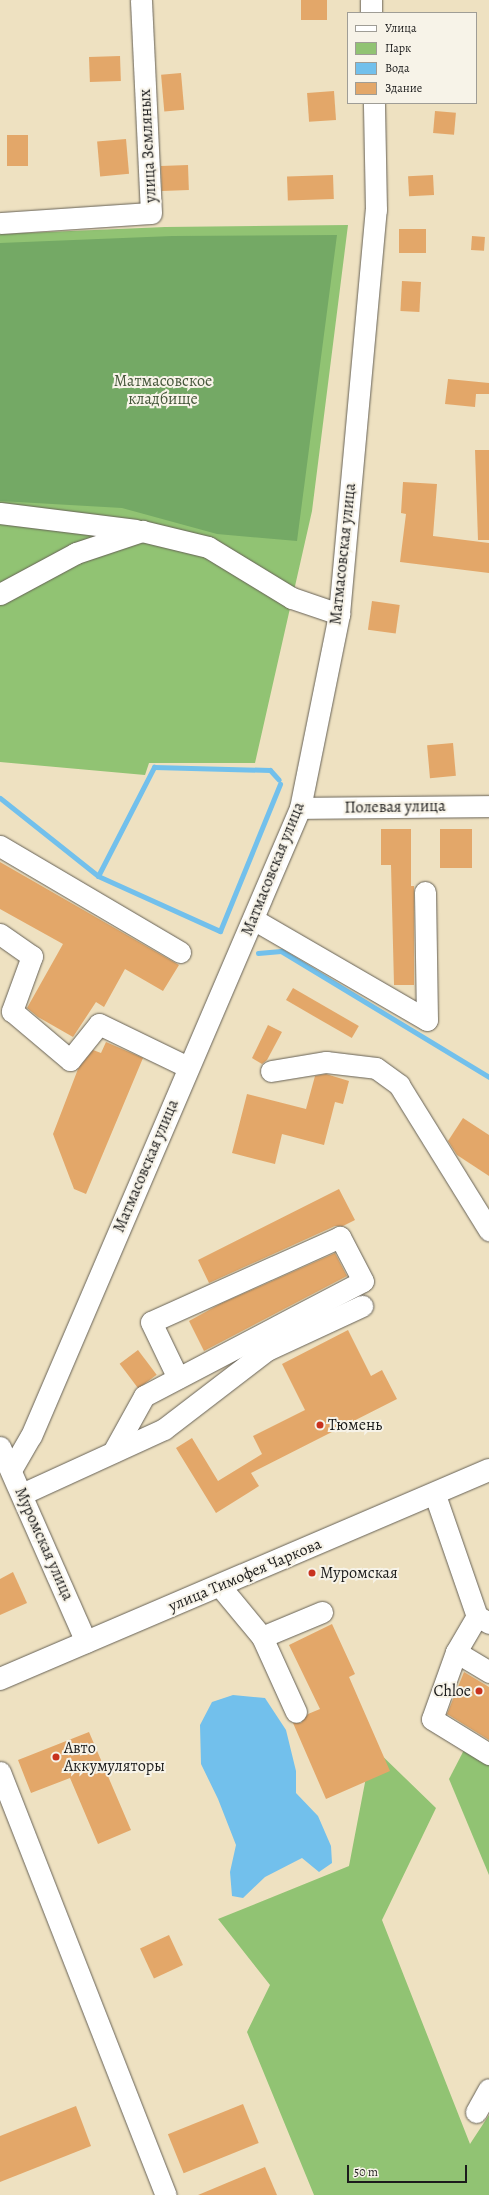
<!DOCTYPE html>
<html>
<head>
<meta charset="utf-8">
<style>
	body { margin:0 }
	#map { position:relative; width:489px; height:2195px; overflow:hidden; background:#eee1c1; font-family:Alegreya,serif }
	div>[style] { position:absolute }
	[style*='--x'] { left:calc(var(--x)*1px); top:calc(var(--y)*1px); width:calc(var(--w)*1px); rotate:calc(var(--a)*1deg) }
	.green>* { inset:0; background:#91c373 }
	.forest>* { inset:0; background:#74a965 }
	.water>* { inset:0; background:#72c0ec }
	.stream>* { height:5px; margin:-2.5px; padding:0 2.5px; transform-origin:2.5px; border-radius:2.5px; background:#72c0ec }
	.building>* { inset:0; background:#e3a769; transform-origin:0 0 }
	.roads { filter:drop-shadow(0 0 1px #666156) drop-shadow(0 0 1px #666156) }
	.minor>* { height:21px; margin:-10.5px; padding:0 10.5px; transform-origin:10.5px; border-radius:10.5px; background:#fff }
	.major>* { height:22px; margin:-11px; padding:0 11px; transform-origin:11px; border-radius:11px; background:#fff }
	.dots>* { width:11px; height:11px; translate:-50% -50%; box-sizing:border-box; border:2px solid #f7f3e8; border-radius:50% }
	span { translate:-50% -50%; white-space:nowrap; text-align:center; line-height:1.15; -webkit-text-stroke:4px #f7f3e8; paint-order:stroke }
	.street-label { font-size:16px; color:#1c1c1c }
	.park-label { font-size:16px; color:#45563a }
	.poi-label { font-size:16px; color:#1c1c1c }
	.left { translate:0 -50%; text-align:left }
	.right { translate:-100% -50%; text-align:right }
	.legend { position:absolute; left:347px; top:12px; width:130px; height:92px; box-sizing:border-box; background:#f7f3e8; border:1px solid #9f9d96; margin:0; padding:5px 7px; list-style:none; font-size:12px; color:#1c1c1c }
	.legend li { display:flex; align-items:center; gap:8px; height:20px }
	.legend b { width:20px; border:1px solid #9f9d96 }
	.scale { position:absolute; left:347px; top:2165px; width:120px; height:18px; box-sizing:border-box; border:2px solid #1c1c1c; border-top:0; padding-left:5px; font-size:12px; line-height:14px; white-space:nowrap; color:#1c1c1c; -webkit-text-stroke:3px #f7f3e8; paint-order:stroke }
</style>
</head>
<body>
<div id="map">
	<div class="green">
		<i style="clip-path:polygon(348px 225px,312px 511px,255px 763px,149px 763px,145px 775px,0 762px,0 234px,165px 227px)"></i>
		<i style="clip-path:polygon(372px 1746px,436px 1808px,382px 1920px,470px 2144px,489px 2115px,489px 2195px,314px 2195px,247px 2032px,270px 1985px,218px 1919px,349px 1866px)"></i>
		<i style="clip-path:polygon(464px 1750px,489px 1765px,489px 1875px,449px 1779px)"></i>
	</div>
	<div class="forest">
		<i style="clip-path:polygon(337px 235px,297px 541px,217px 534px,122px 508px,0 501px,0 243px,172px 236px)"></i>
	</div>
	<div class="water">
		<i style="clip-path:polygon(233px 1695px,265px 1698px,286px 1730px,296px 1771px,296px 1793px,318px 1816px,331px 1846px,332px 1863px,319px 1872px,302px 1858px,265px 1877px,243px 1898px,232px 1896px,230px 1872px,236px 1845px,218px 1799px,201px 1764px,200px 1725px,212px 1702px)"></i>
	</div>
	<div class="stream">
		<i style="--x:0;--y:798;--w:125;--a:38.5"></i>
		<i style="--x:98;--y:876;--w:134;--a:24.3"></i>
		<i style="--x:220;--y:931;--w:159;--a:-67.8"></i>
		<i style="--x:98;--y:876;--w:123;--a:-62.8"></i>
		<i style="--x:154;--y:767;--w:116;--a:1.5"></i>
		<i style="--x:270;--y:770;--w:13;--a:48"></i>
		<i style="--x:258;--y:953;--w:23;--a:-5"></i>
		<i style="--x:281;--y:951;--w:243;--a:31.2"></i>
	</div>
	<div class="building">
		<i style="left:301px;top:0;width:26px;height:20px"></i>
		<i style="left:120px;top:56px;width:25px;height:31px;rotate:88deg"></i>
		<i style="left:181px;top:73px;width:37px;height:20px;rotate:85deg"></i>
		<i style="left:334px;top:91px;width:29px;height:27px;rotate:86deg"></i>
		<i style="left:435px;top:111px;width:21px;height:22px;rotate:5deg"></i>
		<i style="left:28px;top:135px;width:31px;height:21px;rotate:90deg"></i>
		<i style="left:126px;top:139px;width:35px;height:29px;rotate:85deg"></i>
		<i style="left:188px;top:165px;width:25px;height:27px;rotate:88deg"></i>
		<i style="left:333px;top:175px;width:24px;height:46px;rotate:88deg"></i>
		<i style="left:433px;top:175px;width:20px;height:25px;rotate:87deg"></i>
		<i style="left:426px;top:229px;width:24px;height:27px;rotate:90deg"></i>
		<i style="left:472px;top:236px;width:13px;height:14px;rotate:4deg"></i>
		<i style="left:402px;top:281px;width:19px;height:30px;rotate:3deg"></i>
		<i style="clip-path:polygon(448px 379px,489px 383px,489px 394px,476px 394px,475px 407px,445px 404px)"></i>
		<i style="clip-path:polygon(475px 450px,489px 450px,489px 540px,478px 540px)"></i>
		<i style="clip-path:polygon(403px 482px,437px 484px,433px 536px,489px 543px,489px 573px,400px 562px,406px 514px,401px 513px)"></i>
		<i style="left:372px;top:601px;width:28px;height:29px;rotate:8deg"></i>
		<i style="left:453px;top:743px;width:33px;height:26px;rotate:85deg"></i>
		<i style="clip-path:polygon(381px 829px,411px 829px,411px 886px,414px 886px,414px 985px,394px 985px,391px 865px,381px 865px)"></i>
		<i style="left:440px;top:829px;width:32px;height:39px"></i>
		<i style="clip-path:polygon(0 862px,179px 965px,163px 991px,125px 969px,104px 1007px,96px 1002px,73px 1037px,38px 1017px,27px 1008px,63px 944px,0 909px)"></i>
		<i style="left:293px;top:988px;width:76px;height:14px;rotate:30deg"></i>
		<i style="clip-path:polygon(268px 1025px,282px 1032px,267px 1060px,262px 1064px,252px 1058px)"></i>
		<i style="clip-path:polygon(106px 1042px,143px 1058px,86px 1194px,74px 1189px,53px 1134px,78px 1069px,93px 1050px,101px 1053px)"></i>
		<i style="clip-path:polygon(326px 1074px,349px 1081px,343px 1104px,335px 1102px,324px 1145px,282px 1134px,275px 1164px,232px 1153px,247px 1094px,306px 1109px,315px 1076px)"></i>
		<i style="clip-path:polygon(463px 1118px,489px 1135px,489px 1176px,457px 1155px,448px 1141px)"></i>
		<i style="clip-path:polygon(339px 1189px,355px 1220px,343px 1226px,335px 1226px,209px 1283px,198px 1260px)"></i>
		<i style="clip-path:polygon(335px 1253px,347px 1276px,204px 1351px,189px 1321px,220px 1304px)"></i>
		<i style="clip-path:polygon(348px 1330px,371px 1376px,382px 1370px,397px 1399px,251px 1473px,259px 1486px,216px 1513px,176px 1448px,192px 1438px,218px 1481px,262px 1454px,253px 1436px,305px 1410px,282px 1364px)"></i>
		<i style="left:138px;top:1350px;width:31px;height:23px;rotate:53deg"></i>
		<i style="clip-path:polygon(13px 1572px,27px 1603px,0 1615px,0 1579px)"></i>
		<i style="clip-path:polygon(332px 1624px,355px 1674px,349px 1677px,390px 1771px,326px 1799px,293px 1723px,301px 1723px,308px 1714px,320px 1709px,289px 1645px)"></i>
		<i style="clip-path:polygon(464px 1672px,489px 1687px,489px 1740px,447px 1714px)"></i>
		<i style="clip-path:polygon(89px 1732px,131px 1830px,98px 1844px,70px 1778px,31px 1793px,18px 1760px)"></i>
		<i style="left:169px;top:1935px;width:33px;height:32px;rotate:65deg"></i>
		<i style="left:243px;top:2104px;width:42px;height:81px;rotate:68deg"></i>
		<i style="clip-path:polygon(76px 2106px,91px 2146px,0 2182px,0 2136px)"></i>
		<i style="clip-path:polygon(265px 2167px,277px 2195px,198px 2195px)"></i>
	</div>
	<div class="roads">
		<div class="minor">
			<i style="--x:371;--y:0;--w:13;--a:90"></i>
			<i style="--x:0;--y:223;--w:151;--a:-3.8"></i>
			<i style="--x:151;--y:213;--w:213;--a:-92.7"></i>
			<i style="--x:0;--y:513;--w:137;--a:7.1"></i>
			<i style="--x:0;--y:594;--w:86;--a:-28.3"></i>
			<i style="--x:76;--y:553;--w:70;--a:-18.4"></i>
			<i style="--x:142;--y:531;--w:68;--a:13.6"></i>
			<i style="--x:208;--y:547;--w:98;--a:31.3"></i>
			<i style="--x:292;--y:598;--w:50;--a:18.8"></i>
			<i style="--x:300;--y:808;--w:189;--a:-0.6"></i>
			<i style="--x:0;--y:846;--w:209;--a:30.5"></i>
			<i style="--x:253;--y:919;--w:201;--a:30.1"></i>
			<i style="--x:427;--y:1020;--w:128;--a:-90.9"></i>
			<i style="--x:0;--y:934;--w:39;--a:35"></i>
			<i style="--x:32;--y:956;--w:59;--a:110"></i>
			<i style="--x:12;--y:1011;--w:76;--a:40.2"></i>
			<i style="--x:70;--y:1060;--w:46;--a:-51.1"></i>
			<i style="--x:99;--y:1024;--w:99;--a:25.8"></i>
			<i style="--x:271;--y:1071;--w:56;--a:-9.3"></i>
			<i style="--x:326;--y:1062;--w:50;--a:6.8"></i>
			<i style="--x:376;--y:1068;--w:29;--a:36"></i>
			<i style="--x:399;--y:1085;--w:171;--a:58.2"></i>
			<i style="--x:0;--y:1447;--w:213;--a:66.2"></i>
			<i style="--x:113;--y:1452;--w:64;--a:-61"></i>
			<i style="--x:144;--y:1396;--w:247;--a:-27.7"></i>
			<i style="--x:363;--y:1281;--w:50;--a:-117.6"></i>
			<i style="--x:340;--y:1237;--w:207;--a:155.8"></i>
			<i style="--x:151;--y:1322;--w:62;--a:64.3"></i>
			<i style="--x:11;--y:1470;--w:39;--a:-60"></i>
			<i style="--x:31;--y:1436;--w:683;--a:-66.81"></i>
			<i style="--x:300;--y:808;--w:198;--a:-78.6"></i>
			<i style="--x:339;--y:614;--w:406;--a:-84.8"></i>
			<i style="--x:376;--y:210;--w:107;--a:-91.1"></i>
			<i style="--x:22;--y:1494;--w:156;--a:-24.6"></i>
			<i style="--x:164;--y:1429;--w:130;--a:-37.5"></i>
			<i style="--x:267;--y:1350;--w:105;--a:-24.9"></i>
			<i style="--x:435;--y:1495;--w:128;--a:70.9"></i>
			<i style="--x:477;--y:1616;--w:14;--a:30"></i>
			<i style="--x:219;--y:1585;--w:67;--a:50.4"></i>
			<i style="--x:262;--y:1637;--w:65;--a:-22.6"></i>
			<i style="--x:477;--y:1616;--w:42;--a:120.3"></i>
			<i style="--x:456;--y:1652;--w:71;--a:109.7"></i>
			<i style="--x:432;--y:1719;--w:67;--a:31.6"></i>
			<i style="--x:262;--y:1637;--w:82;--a:65.6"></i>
			<i style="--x:456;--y:1652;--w:39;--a:31"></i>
			<i style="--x:0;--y:1772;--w:454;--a:68.6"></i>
			<i style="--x:476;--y:2112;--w:26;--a:-61"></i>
		</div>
		<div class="major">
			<i style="--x:0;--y:1679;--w:532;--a:-23.14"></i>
		</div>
	</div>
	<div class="dots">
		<i style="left:320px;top:1425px;background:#c8321e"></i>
		<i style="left:312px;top:1573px;background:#c8321e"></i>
		<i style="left:479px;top:1691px;background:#c8321e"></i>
		<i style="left:56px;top:1757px;background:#c8321e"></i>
	</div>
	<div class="street-label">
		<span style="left:148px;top:146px;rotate:-93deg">улица Земляных</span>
		<span style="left:343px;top:554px;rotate:-84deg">Матмасовская улица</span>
		<span style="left:395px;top:807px;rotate:-1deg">Полевая улица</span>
		<span style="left:273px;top:869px;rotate:-68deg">Матмасовская улица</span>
		<span style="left:146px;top:1166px;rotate:-67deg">Матмасовская улица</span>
		<span style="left:44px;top:1544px;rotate:66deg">Муромская улица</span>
		<span style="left:245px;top:1575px;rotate:-23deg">улица Тимофея Чаркова</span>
	</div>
	<div class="park-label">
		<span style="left:163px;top:390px">Матмасовское<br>кладбище</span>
	</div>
	<div class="poi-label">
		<span class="left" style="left:328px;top:1425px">Тюмень</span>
		<span class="left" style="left:320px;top:1573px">Муромская</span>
		<span class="right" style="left:471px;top:1691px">Chloe</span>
		<span class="left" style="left:64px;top:1757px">Авто<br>Аккумуляторы</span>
	</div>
	<ul class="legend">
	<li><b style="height:5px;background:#fff"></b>Улица</li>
	<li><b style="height:11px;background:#91c373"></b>Парк</li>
	<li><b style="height:11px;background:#72c0ec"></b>Вода</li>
	<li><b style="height:11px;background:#e3a769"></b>Здание</li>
	</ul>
	<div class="scale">50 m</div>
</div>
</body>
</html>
